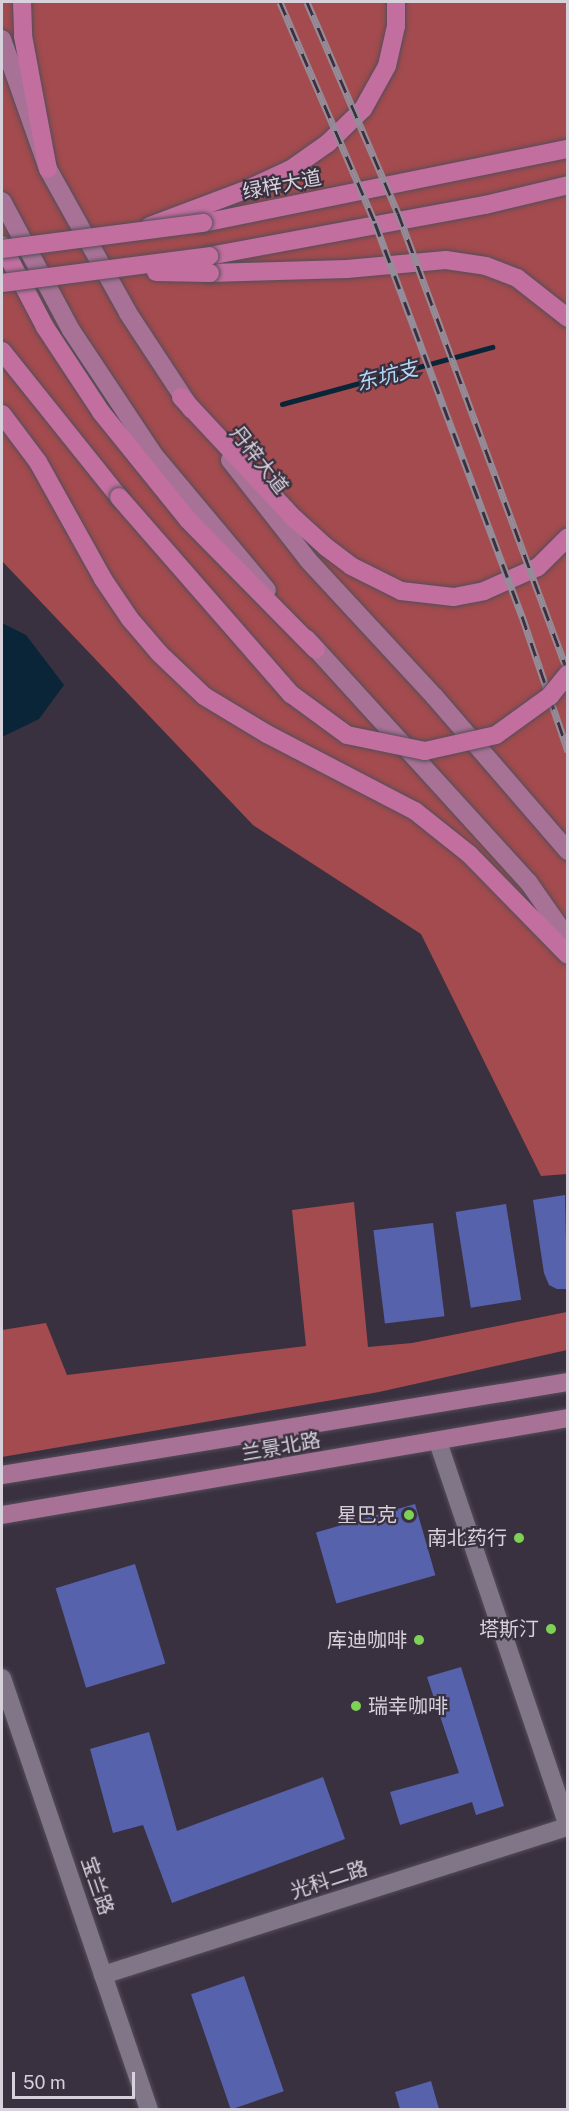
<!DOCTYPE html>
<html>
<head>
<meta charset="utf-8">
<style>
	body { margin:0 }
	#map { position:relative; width:569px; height:2111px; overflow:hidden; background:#3a3140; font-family:"Public Sans","Noto Sans SC",sans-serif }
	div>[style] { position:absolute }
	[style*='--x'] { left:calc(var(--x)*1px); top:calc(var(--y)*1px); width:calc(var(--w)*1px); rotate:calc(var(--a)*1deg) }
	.forest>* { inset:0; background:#a34b4e }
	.water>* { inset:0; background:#0a2537 }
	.stream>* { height:5px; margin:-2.5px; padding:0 2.5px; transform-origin:2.5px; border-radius:2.5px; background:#0a2537 }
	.building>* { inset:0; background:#5762ac; transform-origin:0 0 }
	.roads { filter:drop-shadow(0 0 2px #544d59) drop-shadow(0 0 2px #544d59) }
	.minor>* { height:18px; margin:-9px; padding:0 9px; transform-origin:9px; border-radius:9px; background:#807688 }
	.major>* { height:18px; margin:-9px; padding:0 9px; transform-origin:9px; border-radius:9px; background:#a87296 }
	.highway>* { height:18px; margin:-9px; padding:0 9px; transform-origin:9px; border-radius:9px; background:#c26fa0 }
	.rail>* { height:7px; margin-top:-3.5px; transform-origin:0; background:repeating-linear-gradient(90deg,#3a3140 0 14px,#948d99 0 28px); box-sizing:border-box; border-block:2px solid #948d99 }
	.bridges { filter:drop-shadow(0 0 2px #544d59) drop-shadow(0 0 2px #544d59) }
	.highway-bridge>* { height:18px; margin:-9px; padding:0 9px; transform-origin:9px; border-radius:9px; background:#c26fa0 }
	.dots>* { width:16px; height:16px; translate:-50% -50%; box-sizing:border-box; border:3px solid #3a3140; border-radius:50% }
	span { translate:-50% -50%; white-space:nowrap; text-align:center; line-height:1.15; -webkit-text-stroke:4.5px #3a3140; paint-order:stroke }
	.street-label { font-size:20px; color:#d7d1db }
	.poi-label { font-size:20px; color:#d7d1db }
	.right { translate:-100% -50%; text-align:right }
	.left { translate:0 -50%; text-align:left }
	.water-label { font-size:21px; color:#b0d8f6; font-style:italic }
	.frame { position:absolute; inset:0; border:3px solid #d7d1db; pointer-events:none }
	.scale { position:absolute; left:12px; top:2072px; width:123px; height:27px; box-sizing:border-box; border:3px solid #d7d1db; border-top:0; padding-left:8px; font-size:18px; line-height:21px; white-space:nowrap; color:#d7d1db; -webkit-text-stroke:4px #3a3140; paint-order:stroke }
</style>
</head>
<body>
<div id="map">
	<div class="forest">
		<i style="clip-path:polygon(2px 2px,567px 2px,567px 1174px,541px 1176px,421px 934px,253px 825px,2px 561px)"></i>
		<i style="clip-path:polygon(354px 1202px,368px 1347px,412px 1343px,567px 1312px,567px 1350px,379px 1392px,2px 1457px,2px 1330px,46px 1323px,67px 1375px,306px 1346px,292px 1210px)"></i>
	</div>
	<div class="water">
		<i style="clip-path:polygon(2px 623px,26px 635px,64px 685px,39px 719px,2px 737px)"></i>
	</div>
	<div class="stream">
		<i style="--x:282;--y:404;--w:218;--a:-15.2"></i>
	</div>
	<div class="building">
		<i style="clip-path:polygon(565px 1195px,567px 1289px,557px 1289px,549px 1285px,544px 1273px,533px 1200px)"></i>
		<i style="left:506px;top:1204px;width:97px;height:51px;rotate:81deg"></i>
		<i style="left:433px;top:1223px;width:94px;height:60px;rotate:83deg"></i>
		<i style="left:415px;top:1504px;width:74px;height:103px;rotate:74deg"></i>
		<i style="left:135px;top:1564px;width:104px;height:83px;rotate:73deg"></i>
		<i style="clip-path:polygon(461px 1667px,504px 1806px,476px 1815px,472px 1802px,400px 1825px,390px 1792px,459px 1773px,427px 1677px)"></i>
		<i style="clip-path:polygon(149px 1732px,177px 1831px,323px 1777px,345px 1839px,172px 1903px,143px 1825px,113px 1833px,90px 1749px)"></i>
		<i style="left:244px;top:1976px;width:122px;height:56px;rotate:71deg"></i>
		<i style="clip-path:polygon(431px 2081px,439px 2109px,400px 2109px,395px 2092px)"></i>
	</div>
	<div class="roads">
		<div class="minor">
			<i style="--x:438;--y:1442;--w:406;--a:71.3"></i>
			<i style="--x:2;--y:1678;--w:456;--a:71.2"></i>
			<i style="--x:103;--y:1975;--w:488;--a:-17.7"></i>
		</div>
		<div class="major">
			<i style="--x:2;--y:39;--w:138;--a:70.5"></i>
			<i style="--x:48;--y:169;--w:165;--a:60.9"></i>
			<i style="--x:128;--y:313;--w:115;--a:56.7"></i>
			<i style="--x:2;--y:201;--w:146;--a:61.9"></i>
			<i style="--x:71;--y:330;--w:150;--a:56.4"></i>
			<i style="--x:154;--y:455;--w:176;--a:50.1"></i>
			<i style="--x:230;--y:460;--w:127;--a:52"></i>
			<i style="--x:308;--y:560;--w:185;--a:47.2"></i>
			<i style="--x:434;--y:696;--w:205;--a:49.2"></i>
			<i style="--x:307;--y:639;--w:330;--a:47.7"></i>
			<i style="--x:529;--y:883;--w:68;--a:55.1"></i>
			<i style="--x:2;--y:1475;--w:574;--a:-9.33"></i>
			<i style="--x:2;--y:1515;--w:574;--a:-9.72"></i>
		</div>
		<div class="highway">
			<i style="--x:22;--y:2;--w:34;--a:88"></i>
			<i style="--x:23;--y:36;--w:135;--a:79.4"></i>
			<i style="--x:203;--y:223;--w:372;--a:-11.5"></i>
			<i style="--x:150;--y:226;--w:105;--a:-20.7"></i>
			<i style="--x:248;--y:189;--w:47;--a:-24.9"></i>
			<i style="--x:291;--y:169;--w:45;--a:-35.1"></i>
			<i style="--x:328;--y:143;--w:49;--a:-44.2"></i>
			<i style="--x:363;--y:109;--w:49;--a:-60.8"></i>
			<i style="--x:387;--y:66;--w:41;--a:-77.3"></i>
			<i style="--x:396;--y:26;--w:24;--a:-90"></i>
			<i style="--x:2;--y:245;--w:93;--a:62.3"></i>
			<i style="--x:45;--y:327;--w:102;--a:56.6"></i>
			<i style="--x:101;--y:412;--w:139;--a:51.1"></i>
			<i style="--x:188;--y:520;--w:182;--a:45.4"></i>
			<i style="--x:209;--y:256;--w:281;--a:-10.5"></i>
			<i style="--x:485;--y:205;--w:85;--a:-13.5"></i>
			<i style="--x:210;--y:273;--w:137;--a:-1.7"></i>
			<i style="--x:347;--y:269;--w:99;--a:-5.2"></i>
			<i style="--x:446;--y:260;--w:40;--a:8.5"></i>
			<i style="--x:486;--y:266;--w:33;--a:21"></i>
			<i style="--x:517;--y:278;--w:65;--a:38.1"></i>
			<i style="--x:2;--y:351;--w:187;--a:51.3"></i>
			<i style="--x:181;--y:397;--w:166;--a:47"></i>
			<i style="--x:294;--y:518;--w:43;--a:42.2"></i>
			<i style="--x:326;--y:547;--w:31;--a:37"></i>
			<i style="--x:351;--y:566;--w:56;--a:26.6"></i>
			<i style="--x:401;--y:591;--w:53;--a:6.5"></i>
			<i style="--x:454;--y:597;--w:31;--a:-11"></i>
			<i style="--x:484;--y:591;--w:59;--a:-24"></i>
			<i style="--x:538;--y:567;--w:42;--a:-45"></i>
			<i style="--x:2;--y:414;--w:60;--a:53.1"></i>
			<i style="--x:38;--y:462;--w:134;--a:60.9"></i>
			<i style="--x:103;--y:579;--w:48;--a:56"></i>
			<i style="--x:130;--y:619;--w:45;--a:49.5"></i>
			<i style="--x:159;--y:653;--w:62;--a:43.7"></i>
			<i style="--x:204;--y:696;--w:74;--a:31.1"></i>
			<i style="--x:267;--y:734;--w:167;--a:27.5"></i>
			<i style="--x:415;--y:811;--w:69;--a:38.5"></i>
			<i style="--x:469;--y:854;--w:141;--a:45.6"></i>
		</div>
	</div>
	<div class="rail">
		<i style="--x:280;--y:2;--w:241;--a:66.7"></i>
		<i style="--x:375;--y:223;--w:420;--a:69.5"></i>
		<i style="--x:522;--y:616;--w:143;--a:71.2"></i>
		<i style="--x:307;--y:2;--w:230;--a:66.7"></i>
		<i style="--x:398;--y:213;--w:489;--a:69.7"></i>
	</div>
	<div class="bridges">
		<div class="highway-bridge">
			<i style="--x:2;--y:249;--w:203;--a:-7.4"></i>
			<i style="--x:156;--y:272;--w:54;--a:1.1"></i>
			<i style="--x:2;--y:283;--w:209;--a:-7.4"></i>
			<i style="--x:119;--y:497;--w:262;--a:48.9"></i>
			<i style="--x:291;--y:694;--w:69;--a:36.2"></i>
			<i style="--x:347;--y:735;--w:80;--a:11.6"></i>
			<i style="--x:425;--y:751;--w:73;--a:-12.7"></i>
			<i style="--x:496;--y:735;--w:67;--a:-35.8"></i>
			<i style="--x:550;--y:696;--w:28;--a:-51"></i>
		</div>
	</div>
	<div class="dots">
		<i style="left:409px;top:1515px;background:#7dd154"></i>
		<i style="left:519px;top:1538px;background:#7dd154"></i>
		<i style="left:551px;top:1629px;background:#7dd154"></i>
		<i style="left:419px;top:1640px;background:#7dd154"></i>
		<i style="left:356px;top:1706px;background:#7dd154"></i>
	</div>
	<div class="street-label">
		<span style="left:282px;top:185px;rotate:-11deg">绿梓大道</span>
		<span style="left:259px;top:460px;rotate:52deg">丹梓大道</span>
		<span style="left:281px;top:1447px;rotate:-10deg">兰景北路</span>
		<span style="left:329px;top:1880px;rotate:-18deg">光科二路</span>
		<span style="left:97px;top:1886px;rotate:71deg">宝兰路</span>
	</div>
	<div class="poi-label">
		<span class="right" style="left:397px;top:1515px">星巴克</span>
		<span class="right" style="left:507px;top:1538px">南北药行</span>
		<span class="right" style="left:539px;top:1629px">塔斯汀</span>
		<span class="right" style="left:407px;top:1640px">库迪咖啡</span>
		<span class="left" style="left:368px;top:1706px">瑞幸咖啡</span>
	</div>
	<div class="water-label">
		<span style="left:387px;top:376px;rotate:-15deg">东坑支</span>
	</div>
	<div class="frame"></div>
	<div class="scale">50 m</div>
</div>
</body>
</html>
